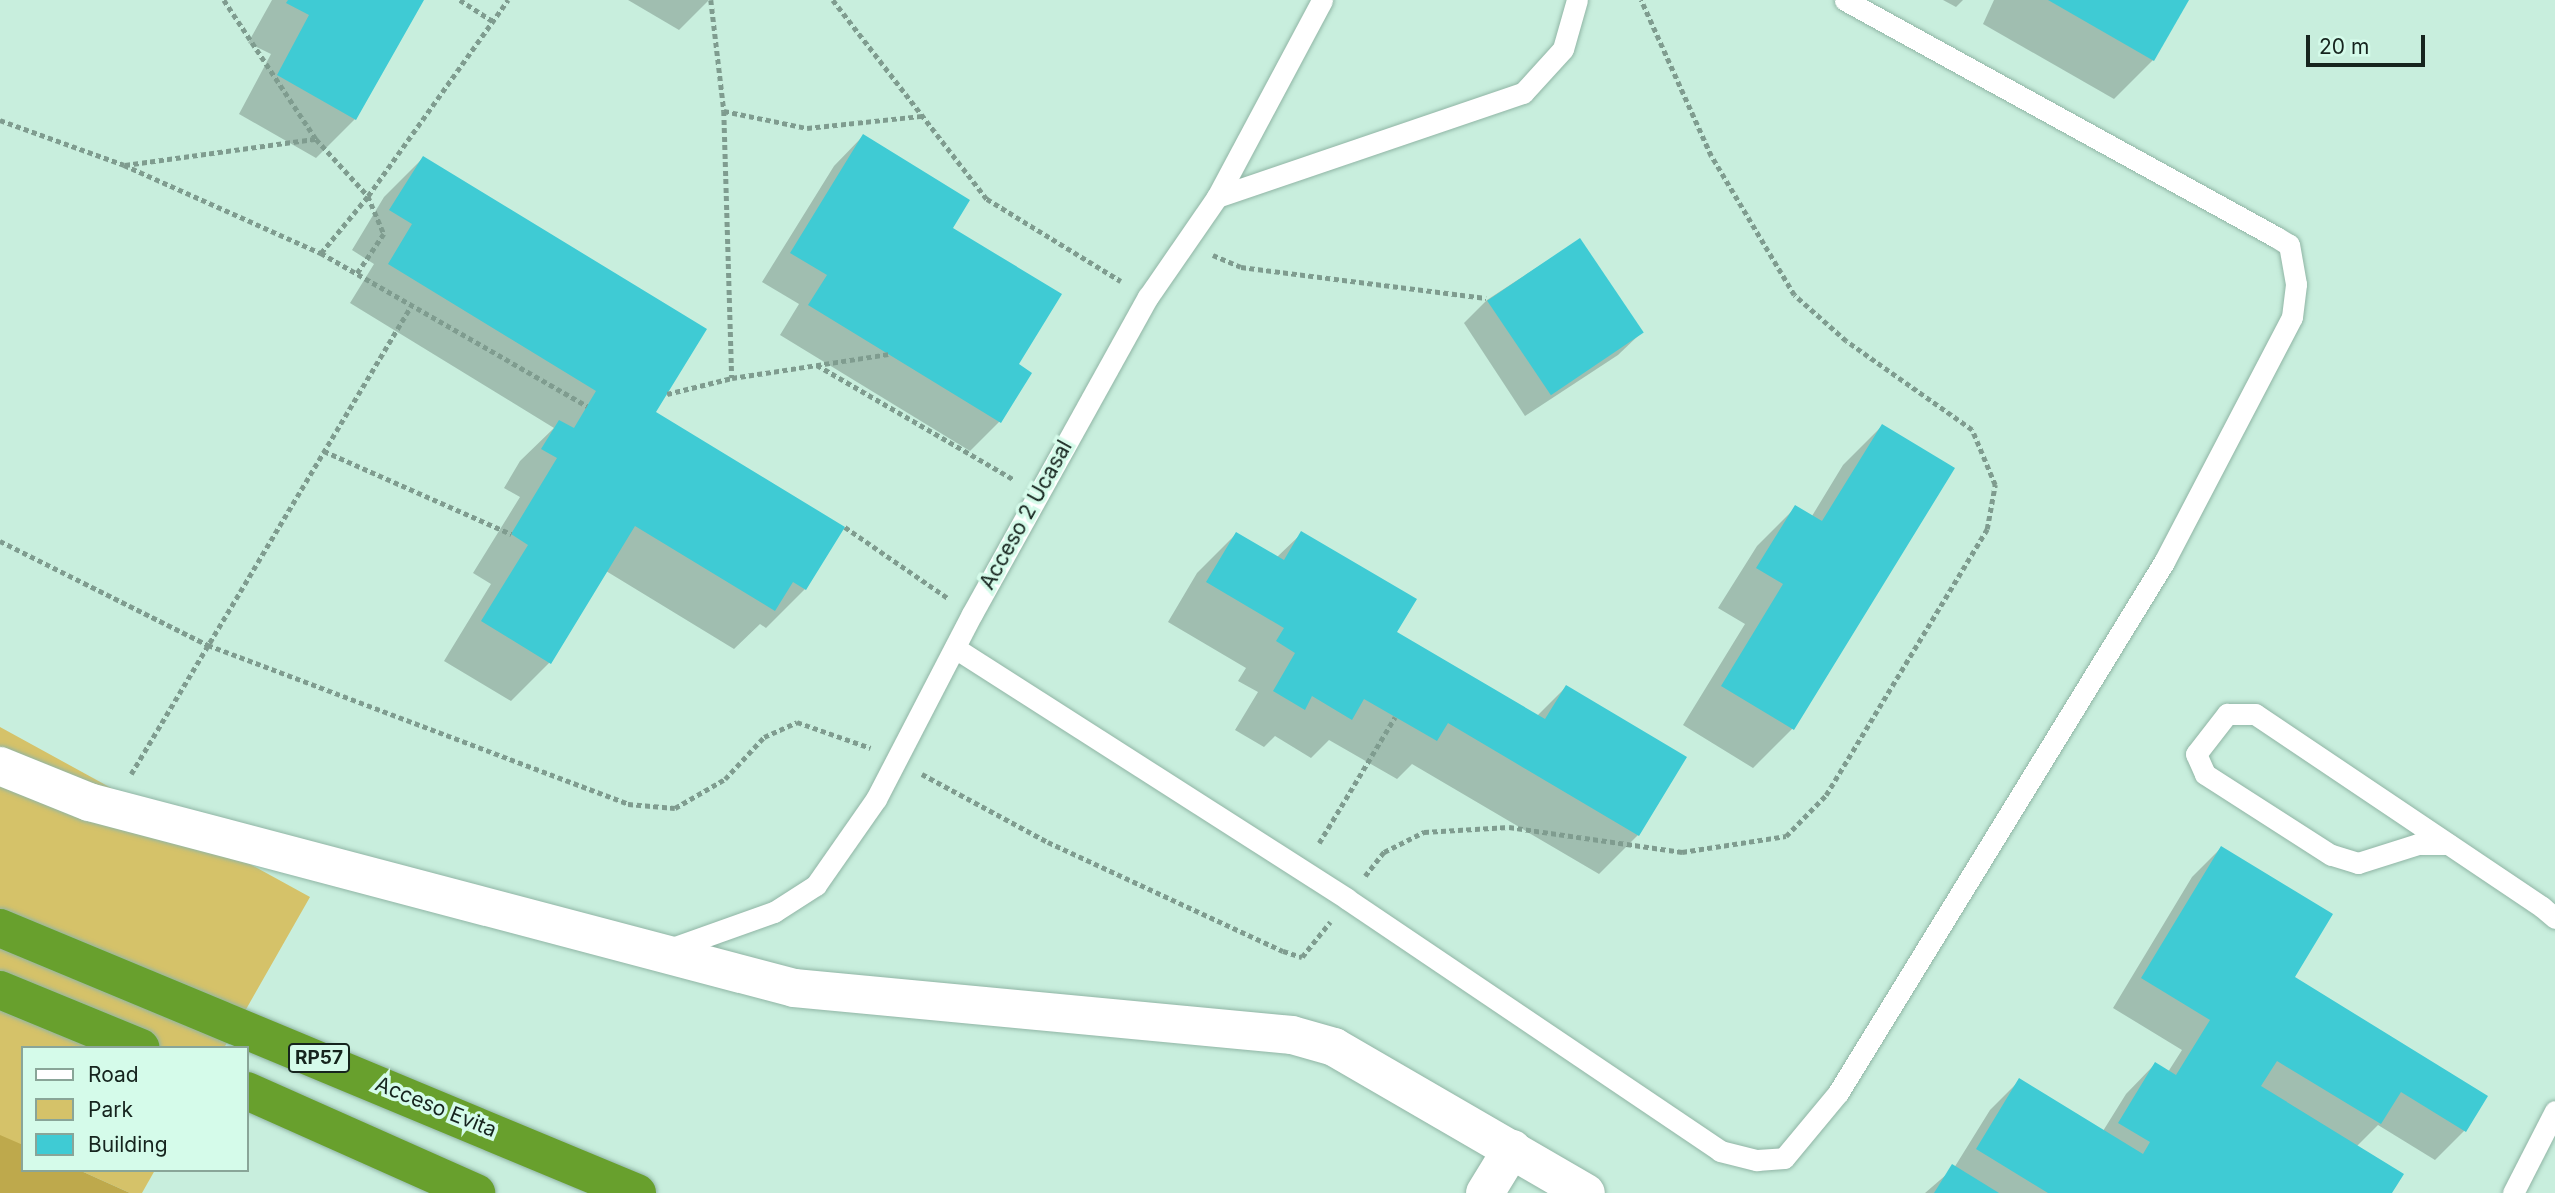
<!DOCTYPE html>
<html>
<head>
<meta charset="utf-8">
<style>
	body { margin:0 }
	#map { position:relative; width:2555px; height:1193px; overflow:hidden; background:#c8eedd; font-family:Inter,sans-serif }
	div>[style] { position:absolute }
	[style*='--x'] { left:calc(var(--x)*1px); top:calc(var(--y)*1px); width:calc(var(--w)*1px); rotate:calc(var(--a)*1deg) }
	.green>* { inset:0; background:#d5c269 }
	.forest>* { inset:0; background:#bea94c }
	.shadow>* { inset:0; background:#0003 }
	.building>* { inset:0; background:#3fcbd4; transform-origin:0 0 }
	.path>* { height:4.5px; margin-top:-2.25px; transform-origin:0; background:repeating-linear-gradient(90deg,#7f9c8f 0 5px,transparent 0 8.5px) }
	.roads { filter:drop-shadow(0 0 2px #90b5a5) drop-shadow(0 0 2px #90b5a5) }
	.lane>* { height:21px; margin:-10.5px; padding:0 10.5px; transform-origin:10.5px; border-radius:10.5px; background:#fff }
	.street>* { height:38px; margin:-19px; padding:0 19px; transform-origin:19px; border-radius:19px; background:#fff }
	.highway>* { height:38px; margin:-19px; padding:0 19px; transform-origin:19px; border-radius:19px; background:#68a02d }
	span { translate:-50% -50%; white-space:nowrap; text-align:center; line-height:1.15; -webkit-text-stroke:7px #d5fbea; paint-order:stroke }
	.shield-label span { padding:2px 5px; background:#d5fbea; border:2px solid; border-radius:5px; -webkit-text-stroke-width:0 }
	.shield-label { font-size:19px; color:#16241e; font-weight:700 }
	.street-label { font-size:21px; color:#16241e }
	.legend { position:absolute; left:21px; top:1046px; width:228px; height:126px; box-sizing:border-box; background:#d5fbea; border:2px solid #89a598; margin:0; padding:9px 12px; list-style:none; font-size:21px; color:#16241e }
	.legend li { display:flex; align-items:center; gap:14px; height:35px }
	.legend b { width:35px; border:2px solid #89a598 }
	.scale { position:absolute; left:2306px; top:35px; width:119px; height:32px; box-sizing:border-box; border:4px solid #16241e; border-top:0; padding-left:9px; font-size:21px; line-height:24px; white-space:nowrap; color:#16241e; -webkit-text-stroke:5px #d5fbea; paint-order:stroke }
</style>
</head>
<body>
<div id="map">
	<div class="green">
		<i style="clip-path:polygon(0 727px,310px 897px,224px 1048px,23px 1048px,23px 1146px,0 1136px)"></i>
		<i style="clip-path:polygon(79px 1170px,155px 1170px,142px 1193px,130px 1193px)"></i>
	</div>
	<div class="forest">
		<i style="clip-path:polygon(0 1135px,23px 1145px,23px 1170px,79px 1170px,130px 1193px,0 1193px)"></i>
	</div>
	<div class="shadow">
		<i style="clip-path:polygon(272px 0,423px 0,355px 119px,316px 158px,239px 114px,271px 54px,248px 43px)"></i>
		<i style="clip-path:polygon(628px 0,709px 0,679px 30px)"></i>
		<i style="clip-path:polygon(1943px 0,1963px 0,1956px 7px)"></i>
		<i style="clip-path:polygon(1994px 0,2187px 0,2153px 60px,2114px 99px,1983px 24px)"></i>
		<i style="clip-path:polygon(863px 136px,951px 229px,1016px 364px,1030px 373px,999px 422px,970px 451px,780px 335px,799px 304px,762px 282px,834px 166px)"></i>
		<i style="clip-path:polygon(423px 158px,653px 413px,805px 589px,766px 628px,760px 624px,734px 649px,606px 571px,550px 662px,511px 701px,444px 661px,491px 584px,473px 573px,520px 497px,504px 488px,520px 461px,554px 428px,350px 303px,374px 264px,352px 250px,384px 197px)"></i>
		<i style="clip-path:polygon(1579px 240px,1641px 333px,1618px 355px,1525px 416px,1464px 323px,1487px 300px)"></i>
		<i style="clip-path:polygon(1882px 426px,1952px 469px,1792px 729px,1753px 768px,1683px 725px,1745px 624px,1718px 608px,1757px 546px,1796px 507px,1812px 516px,1843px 465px)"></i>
		<i style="clip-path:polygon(1236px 534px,1276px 558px,1301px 534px,1395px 633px,1537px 716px,1566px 687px,1638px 835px,1599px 874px,1412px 764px,1397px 779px,1329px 740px,1311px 758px,1275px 736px,1264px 747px,1235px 730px,1258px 692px,1238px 681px,1246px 668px,1168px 622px,1197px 573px)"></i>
		<i style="clip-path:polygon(2221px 848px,2292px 977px,2486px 1097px,2464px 1131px,2435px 1160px,2378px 1125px,2356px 1147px,2390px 1193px,1925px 1193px,1954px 1168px,1990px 1110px,2019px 1081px,2103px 1131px,2126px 1094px,2155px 1064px,2168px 1072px,2182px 1050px,2113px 1008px,2192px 877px)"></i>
	</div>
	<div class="building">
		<i style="clip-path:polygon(288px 0,424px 0,356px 120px,277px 75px,309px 15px,286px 3px)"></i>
		<i style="clip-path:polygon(2048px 0,2189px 0,2154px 61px)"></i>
		<i style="clip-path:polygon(863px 134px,970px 200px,953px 228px,1062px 294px,1019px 364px,1032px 373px,1001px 423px,808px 305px,827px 275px,790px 253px)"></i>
		<i style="clip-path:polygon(423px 156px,707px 329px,656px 412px,845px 527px,806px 590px,793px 582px,775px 611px,635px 526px,551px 664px,481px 621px,528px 545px,511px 534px,557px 458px,541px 449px,559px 420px,574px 428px,596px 391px,388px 264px,412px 224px,389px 210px)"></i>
		<i style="left:1580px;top:238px;width:114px;height:112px;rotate:56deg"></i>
		<i style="clip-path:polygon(1882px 424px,1955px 468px,1794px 730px,1721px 686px,1783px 584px,1756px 568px,1795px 505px,1822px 521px)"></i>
		<i style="clip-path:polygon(1301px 531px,1417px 599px,1397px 632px,1545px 719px,1566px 685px,1687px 757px,1639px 836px,1448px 723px,1437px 741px,1364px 699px,1352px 720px,1312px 696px,1305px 710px,1273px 691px,1295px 653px,1276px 641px,1284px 628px,1206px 582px,1236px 532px,1284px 560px)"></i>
		<i style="clip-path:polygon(2221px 846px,2333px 914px,2295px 977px,2488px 1096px,2466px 1132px,2401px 1092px,2381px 1124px,2277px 1061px,2261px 1086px,2404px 1174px,2392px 1193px,2048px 1193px,1976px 1149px,2019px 1078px,2143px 1154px,2150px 1142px,2118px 1123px,2155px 1062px,2176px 1075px,2210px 1020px,2141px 978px)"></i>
		<i style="clip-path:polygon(1952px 1164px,1999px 1193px,1934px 1193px)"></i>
	</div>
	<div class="path">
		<i style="--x:224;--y:0;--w:167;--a:56.5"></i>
		<i style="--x:316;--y:139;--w:77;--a:47.6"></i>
		<i style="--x:368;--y:196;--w:41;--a:67.2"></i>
		<i style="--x:384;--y:234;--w:48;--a:124"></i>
		<i style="--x:460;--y:0;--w:40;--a:32.9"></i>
		<i style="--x:711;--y:0;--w:112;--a:83.3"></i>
		<i style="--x:724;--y:111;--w:267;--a:88.3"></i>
		<i style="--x:833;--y:0;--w:252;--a:52.3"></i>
		<i style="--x:987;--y:199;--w:157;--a:31.5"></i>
		<i style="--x:724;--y:111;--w:85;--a:11.6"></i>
		<i style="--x:807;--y:128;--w:116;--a:-6"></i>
		<i style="--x:0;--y:120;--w:132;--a:19.9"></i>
		<i style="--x:124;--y:165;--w:216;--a:24.1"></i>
		<i style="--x:321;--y:253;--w:307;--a:29.9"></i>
		<i style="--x:125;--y:165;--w:193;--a:-7.8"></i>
		<i style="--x:321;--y:253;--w:74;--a:-50.5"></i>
		<i style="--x:368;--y:196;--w:241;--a:-54.5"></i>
		<i style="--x:1213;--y:255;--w:30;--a:23"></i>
		<i style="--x:1241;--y:267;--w:247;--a:7.2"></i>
		<i style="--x:817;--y:365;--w:227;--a:30.2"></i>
		<i style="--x:667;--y:394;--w:67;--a:-13.8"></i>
		<i style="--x:732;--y:378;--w:158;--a:-8.7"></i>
		<i style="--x:324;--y:451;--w:205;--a:23.9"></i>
		<i style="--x:845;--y:527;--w:125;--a:34.6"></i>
		<i style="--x:0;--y:541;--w:233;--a:26.6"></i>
		<i style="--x:208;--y:645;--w:449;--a:20.7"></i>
		<i style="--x:628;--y:804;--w:47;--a:4.9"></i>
		<i style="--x:675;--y:808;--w:58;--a:-30.1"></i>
		<i style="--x:725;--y:779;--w:57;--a:-47.1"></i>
		<i style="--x:764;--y:737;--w:36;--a:-24"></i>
		<i style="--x:797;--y:722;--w:78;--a:19.4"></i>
		<i style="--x:131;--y:774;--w:545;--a:-59.11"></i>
		<i style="--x:922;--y:774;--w:143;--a:28.4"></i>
		<i style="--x:1048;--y:842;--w:259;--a:24.9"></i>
		<i style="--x:1283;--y:951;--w:20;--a:18"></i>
		<i style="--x:1302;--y:957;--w:45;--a:-51.3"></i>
		<i style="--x:1319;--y:843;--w:147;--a:-58.9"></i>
		<i style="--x:1365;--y:876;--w:31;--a:-52"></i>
		<i style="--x:1384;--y:852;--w:45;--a:-26.6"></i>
		<i style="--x:1424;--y:832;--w:85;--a:-3.4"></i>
		<i style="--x:1509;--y:827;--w:175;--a:8.2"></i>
		<i style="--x:1682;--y:852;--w:105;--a:-8.7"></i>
		<i style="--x:1786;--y:836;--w:57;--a:-45.7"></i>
		<i style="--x:1826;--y:795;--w:311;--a:-58.8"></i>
		<i style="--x:1987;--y:529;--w:45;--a:-79.7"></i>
		<i style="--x:1995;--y:485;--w:60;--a:-112.7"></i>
		<i style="--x:1972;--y:430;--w:154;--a:-144.8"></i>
		<i style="--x:1846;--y:341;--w:69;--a:-138.5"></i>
		<i style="--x:1794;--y:295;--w:162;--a:-120.8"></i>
		<i style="--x:1711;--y:156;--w:171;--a:-114.2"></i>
	</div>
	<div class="roads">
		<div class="lane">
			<i style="--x:1217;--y:197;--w:323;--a:-18.8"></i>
			<i style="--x:1523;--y:93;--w:59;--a:-47.7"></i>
			<i style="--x:1563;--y:49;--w:51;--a:-74.1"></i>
			<i style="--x:955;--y:648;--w:465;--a:32.6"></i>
			<i style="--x:1347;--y:899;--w:450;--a:34"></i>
			<i style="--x:1720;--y:1151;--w:38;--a:14"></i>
			<i style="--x:1757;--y:1160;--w:27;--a:-4"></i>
			<i style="--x:1784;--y:1158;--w:85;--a:-50.3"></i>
			<i style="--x:1838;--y:1093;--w:623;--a:-58.45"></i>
			<i style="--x:2164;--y:562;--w:276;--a:-62.4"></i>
			<i style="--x:2292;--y:317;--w:33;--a:-83"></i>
			<i style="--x:2296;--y:284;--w:40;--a:-100"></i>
			<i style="--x:2289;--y:245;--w:15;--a:-148"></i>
			<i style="--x:2276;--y:237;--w:492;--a:-151.2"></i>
			<i style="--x:2448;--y:844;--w:30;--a:180"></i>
			<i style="--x:2418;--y:844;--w:63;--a:162.4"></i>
			<i style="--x:2358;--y:863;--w:28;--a:-163"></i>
			<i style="--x:2331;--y:855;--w:150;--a:-147.3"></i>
			<i style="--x:2205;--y:774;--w:22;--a:-114"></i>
			<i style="--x:2196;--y:754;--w:51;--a:-52.2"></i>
			<i style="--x:2227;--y:714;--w:28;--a:0"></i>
			<i style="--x:2255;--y:714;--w:346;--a:33.9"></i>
			<i style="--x:2542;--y:907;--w:17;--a:40"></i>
			<i style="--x:667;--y:950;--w:114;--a:-19.6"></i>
			<i style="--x:774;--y:912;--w:50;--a:-32.7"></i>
			<i style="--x:816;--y:885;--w:105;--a:-55.1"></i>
			<i style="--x:876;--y:799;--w:208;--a:-62.6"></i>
			<i style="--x:972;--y:614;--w:363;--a:-61"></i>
			<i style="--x:1148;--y:297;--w:121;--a:-55.4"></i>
			<i style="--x:1217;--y:197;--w:223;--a:-61.9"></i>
			<i style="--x:2513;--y:1193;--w:92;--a:-62.9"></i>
		</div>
		<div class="street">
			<i style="--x:0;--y:766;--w:96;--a:22"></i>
			<i style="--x:89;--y:802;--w:729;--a:14.78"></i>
			<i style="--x:794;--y:988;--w:500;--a:5.39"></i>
			<i style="--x:1292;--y:1035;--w:44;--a:15.9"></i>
			<i style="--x:1334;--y:1047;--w:291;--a:30.1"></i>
			<i style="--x:1485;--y:1193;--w:52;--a:-58.5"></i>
		</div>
		<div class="highway">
			<i style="--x:0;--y:928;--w:690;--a:22.59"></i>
			<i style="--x:0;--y:990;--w:152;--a:22.4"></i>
			<i style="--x:247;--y:1091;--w:251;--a:24"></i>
		</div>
	</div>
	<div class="shield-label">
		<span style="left:319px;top:1058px">RP57</span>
	</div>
	<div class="street-label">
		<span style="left:1026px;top:515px;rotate:-61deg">Acceso 2 Ucasal</span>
		<span style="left:436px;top:1107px;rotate:22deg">Acceso Evita</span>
	</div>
	<ul class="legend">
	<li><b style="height:9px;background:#fff"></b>Road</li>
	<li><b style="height:19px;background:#d5c269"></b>Park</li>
	<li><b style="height:19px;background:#3fcbd4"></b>Building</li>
	</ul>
	<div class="scale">20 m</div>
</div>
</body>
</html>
